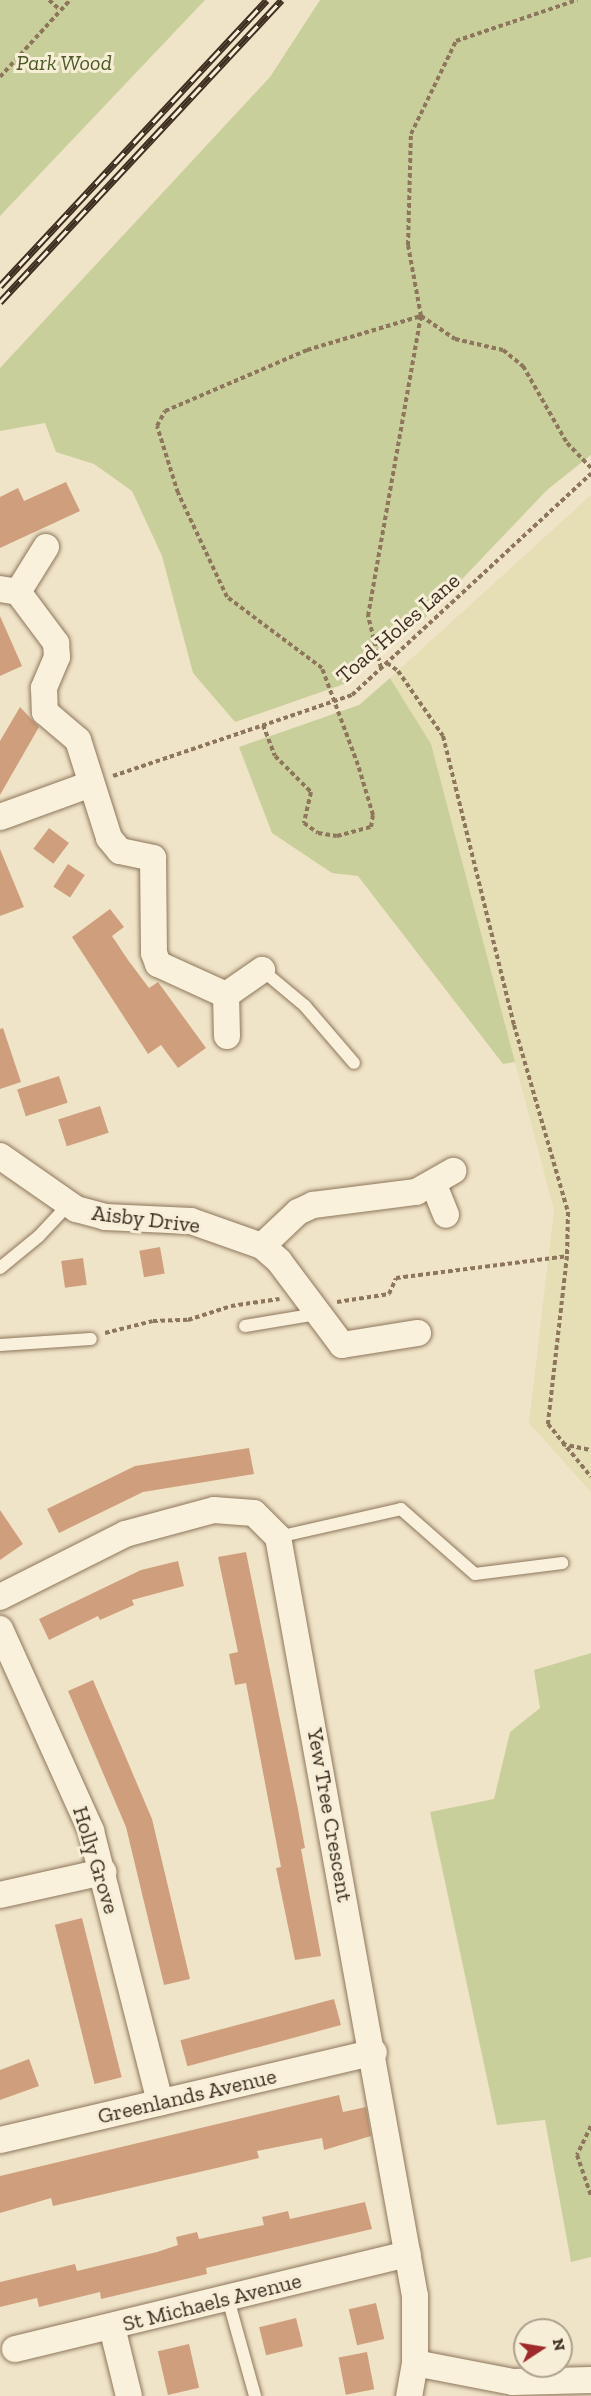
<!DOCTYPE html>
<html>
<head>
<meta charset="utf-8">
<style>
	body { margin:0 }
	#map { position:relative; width:591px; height:2396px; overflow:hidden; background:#f0e4c8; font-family:"Zilla Slab",serif }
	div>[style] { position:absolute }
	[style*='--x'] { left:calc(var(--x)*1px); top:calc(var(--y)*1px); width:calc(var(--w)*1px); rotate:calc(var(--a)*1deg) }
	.farmland>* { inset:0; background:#e6deb5 }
	.green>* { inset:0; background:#c9cf9b }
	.building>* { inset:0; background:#cf9f7d; transform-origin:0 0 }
	.path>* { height:4px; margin-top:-2px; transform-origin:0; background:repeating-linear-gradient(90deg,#8d765c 0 4.5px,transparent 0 7.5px) }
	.roads { filter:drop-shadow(0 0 2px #8d765c) drop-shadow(0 0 2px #8d765c) }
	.lane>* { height:12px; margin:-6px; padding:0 6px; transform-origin:6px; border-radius:6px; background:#faf1dc }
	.street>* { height:26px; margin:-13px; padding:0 13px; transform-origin:13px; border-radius:13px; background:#faf1dc }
	.rail>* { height:7px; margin-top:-3.5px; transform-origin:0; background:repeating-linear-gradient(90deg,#f7eed8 0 14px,#3d2e20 0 28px); box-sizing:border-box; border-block:2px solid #3d2e20 }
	span { translate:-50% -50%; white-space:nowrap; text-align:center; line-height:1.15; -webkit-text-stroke:6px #f7eed8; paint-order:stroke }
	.park-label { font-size:22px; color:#4d5a26; font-style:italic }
	.street-label { font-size:22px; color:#3d2e20 }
	.north { position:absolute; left:513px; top:2318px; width:60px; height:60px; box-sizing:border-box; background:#f7eed8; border:2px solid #ada18e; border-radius:50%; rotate:78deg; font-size:16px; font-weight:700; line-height:24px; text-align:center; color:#3d2e20 }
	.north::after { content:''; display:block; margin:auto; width:21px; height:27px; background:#9e2a2b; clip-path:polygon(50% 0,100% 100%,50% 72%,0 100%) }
</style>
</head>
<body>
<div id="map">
	<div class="farmland">
		<i style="clip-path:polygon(591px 495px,591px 1492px,529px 1423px,554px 1210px,431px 744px,390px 678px)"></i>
	</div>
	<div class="green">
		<i style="clip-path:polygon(0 0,205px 0,0 216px)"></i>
		<i style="clip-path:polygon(320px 0,591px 0,591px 455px,547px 490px,427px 616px,347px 683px,235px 722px,193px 673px,162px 556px,132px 491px,94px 464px,56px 452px,45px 423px,0 431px,0 368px,270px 77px)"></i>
		<i style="clip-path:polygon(390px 678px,431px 744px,515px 1062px,503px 1064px,358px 876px,332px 873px,272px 833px,239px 747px,359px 705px)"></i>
		<i style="clip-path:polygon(591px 1653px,591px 2257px,571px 2262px,545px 2120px,497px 2125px,430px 1812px,494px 1799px,510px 1732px,540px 1708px,534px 1670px)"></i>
	</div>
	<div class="building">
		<i style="clip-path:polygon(66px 482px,80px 511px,0 548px,0 497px,18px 488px,24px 501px)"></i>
		<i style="clip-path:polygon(0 616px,22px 666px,0 676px)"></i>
		<i style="clip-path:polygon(20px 707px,39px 727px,0 795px,0 741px)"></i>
		<i style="left:49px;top:828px;width:25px;height:26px;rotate:37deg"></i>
		<i style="clip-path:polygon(0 849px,24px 907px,0 916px)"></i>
		<i style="left:68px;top:864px;width:20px;height:27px;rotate:33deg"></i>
		<i style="clip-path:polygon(110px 909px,124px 927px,112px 936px,128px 960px,149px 988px,158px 982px,206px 1048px,178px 1068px,161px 1045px,148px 1054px,72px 937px)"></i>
		<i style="clip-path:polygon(3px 1028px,21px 1082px,0 1089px,0 1029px)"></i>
		<i style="left:59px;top:1076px;width:28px;height:44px;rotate:72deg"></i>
		<i style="left:100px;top:1106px;width:28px;height:44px;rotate:72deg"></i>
		<i style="left:160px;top:1247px;width:27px;height:21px;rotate:80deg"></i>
		<i style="left:83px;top:1258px;width:27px;height:22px;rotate:82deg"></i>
		<i style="clip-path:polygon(249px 1448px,254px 1474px,143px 1492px,59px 1533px,47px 1509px,135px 1466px)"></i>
		<i style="clip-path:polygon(0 1510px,23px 1544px,0 1560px)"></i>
		<i style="clip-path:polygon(246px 1552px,298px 1809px,305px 1848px,301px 1849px,321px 1956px,295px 1960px,276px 1868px,281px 1867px,246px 1683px,235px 1685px,229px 1654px,238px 1652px,218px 1557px)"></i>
		<i style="clip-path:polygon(178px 1561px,184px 1586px,132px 1600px,134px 1605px,100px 1620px,98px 1616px,49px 1640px,39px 1619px,141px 1570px)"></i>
		<i style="clip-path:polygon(93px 1680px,152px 1819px,190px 1979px,164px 1985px,126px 1827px,68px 1691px)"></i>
		<i style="left:82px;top:1918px;width:164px;height:28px;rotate:76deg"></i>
		<i style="left:334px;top:1999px;width:27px;height:159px;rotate:75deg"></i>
		<i style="clip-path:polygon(29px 2059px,39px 2086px,0 2100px,0 2070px)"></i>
		<i style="clip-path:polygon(339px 2095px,343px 2112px,366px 2107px,371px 2136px,324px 2150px,322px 2138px,257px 2151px,259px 2158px,195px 2173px,53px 2206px,51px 2198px,0 2213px,0 2176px)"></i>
		<i style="clip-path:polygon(365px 2202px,372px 2229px,206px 2268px,207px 2274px,101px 2299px,100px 2292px,39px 2307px,37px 2298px,0 2307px,0 2282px,75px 2264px,77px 2271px,157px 2252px,178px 2245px,176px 2237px,197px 2232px,199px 2239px,264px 2225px,262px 2217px,288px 2211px,290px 2219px)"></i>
		<i style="left:376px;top:2303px;width:37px;height:28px;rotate:77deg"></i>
		<i style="left:296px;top:2318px;width:29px;height:38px;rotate:76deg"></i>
		<i style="left:189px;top:2344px;width:45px;height:32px;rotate:77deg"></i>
		<i style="left:367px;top:2352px;width:38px;height:29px;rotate:79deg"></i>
	</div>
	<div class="path">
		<i style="--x:49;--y:0;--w:15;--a:42"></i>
		<i style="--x:0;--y:77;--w:104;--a:-47.7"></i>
		<i style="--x:387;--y:663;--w:14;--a:36"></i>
		<i style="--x:398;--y:671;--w:79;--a:55.3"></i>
		<i style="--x:443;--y:736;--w:298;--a:76.2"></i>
		<i style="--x:514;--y:1025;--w:195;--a:73.9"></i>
		<i style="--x:568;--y:1212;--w:44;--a:91.3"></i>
		<i style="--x:567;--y:1256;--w:169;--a:96.5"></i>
		<i style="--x:548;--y:1424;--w:68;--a:50.9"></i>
		<i style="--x:381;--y:668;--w:54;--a:-104"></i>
		<i style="--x:368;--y:616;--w:305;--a:-80"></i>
		<i style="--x:421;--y:316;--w:72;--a:-100.4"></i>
		<i style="--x:408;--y:245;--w:111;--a:-88.5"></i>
		<i style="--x:411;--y:134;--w:103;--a:-64.2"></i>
		<i style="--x:456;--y:41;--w:128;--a:-18.7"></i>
		<i style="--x:263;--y:725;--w:33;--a:69"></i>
		<i style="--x:275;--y:756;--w:51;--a:45"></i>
		<i style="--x:311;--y:792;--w:32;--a:103"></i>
		<i style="--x:304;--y:823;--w:17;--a:36"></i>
		<i style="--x:318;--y:833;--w:19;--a:9"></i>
		<i style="--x:337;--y:836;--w:35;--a:-15"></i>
		<i style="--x:371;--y:827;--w:12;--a:-81"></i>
		<i style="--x:373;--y:815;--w:52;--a:-106.7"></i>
		<i style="--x:358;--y:765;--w:103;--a:-110.4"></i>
		<i style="--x:322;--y:668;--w:119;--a:-143.2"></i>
		<i style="--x:227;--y:597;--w:115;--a:-115.2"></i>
		<i style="--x:178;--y:493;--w:70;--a:-107.4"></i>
		<i style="--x:157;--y:426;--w:17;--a:-62"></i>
		<i style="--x:165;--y:411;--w:155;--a:-23.2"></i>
		<i style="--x:307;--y:350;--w:119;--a:-16.6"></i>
		<i style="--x:421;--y:316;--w:41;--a:34.1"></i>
		<i style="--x:455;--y:339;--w:49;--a:12.9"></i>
		<i style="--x:503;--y:350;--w:26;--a:39"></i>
		<i style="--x:523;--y:366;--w:89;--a:60.3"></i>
		<i style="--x:567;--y:443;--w:35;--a:46"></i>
		<i style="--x:113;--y:776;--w:252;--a:-18.7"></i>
		<i style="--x:352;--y:695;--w:326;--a:-42.8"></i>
		<i style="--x:337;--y:1302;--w:53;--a:-8.7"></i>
		<i style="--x:389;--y:1294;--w:17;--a:-66"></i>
		<i style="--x:396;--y:1278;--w:172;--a:-7.3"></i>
		<i style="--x:105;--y:1333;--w:49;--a:-14"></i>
		<i style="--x:153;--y:1321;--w:35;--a:-2"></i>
		<i style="--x:188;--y:1320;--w:45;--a:-18"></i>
		<i style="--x:231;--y:1306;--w:49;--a:-8.3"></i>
		<i style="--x:562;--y:1444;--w:30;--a:12"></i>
		<i style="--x:591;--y:2126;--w:32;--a:116"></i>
		<i style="--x:577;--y:2155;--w:43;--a:71.1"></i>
	</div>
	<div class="roads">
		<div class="lane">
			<i style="--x:262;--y:970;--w:56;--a:39.9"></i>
			<i style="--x:305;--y:1006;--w:75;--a:49.3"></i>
			<i style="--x:0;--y:1268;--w:50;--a:-39.4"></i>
			<i style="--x:39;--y:1236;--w:42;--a:-46.9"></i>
			<i style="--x:245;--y:1326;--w:73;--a:-9.5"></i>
			<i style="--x:0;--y:1345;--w:91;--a:-3.8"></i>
			<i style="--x:278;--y:1537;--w:126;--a:-12.8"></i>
			<i style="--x:401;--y:1509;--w:98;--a:41.3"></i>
			<i style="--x:475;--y:1574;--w:88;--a:-7.2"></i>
			<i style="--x:228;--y:2299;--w:101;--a:74.4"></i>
		</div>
		<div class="street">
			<i style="--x:0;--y:589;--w:18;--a:9"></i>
			<i style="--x:18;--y:592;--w:64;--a:53.3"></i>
			<i style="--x:56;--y:643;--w:14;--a:86"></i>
			<i style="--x:57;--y:657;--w:34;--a:113"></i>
			<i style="--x:44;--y:688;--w:24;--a:88"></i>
			<i style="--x:45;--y:712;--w:43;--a:40.3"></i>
			<i style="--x:78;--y:740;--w:103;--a:72.4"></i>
			<i style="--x:109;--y:838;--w:17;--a:50"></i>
			<i style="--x:120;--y:851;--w:34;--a:12"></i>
			<i style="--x:153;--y:858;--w:95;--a:89.4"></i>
			<i style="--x:154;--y:953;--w:12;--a:70"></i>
			<i style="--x:158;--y:964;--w:75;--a:24.5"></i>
			<i style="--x:18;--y:592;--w:53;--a:-58.1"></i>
			<i style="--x:0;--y:817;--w:97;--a:-19.9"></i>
			<i style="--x:227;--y:1036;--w:41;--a:-91.4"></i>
			<i style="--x:226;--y:995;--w:44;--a:-34.8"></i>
			<i style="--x:0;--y:1156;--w:93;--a:34.9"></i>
			<i style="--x:76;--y:1209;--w:30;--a:15"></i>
			<i style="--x:105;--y:1217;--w:86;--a:2.7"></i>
			<i style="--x:191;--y:1221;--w:75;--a:19.4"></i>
			<i style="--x:262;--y:1246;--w:50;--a:-43.4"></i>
			<i style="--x:298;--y:1212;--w:17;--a:-25"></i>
			<i style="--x:313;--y:1205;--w:104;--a:-7.2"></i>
			<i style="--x:416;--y:1192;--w:43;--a:-29.6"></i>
			<i style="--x:434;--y:1185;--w:32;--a:68"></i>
			<i style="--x:262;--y:1246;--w:23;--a:41"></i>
			<i style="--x:279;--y:1261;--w:105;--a:53.1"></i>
			<i style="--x:342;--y:1345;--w:77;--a:-9"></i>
			<i style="--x:0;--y:1597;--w:140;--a:-26.7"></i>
			<i style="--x:125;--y:1534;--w:92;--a:-15.1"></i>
			<i style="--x:214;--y:1510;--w:40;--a:4.3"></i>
			<i style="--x:254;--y:1513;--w:34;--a:45"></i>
			<i style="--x:278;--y:1537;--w:771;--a:79.77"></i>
			<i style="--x:415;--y:2296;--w:67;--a:90"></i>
			<i style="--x:415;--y:2363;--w:34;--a:100"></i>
			<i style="--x:0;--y:1629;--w:222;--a:65.7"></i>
			<i style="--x:91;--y:1831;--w:280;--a:75.7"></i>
			<i style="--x:0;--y:1895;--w:106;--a:-12.6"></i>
			<i style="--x:0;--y:2140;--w:384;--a:-13.2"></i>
			<i style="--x:112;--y:2327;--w:71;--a:76.2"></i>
			<i style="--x:15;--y:2349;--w:404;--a:-13.6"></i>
			<i style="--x:415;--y:2363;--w:100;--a:11"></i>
			<i style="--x:513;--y:2382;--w:78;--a:-1.5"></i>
		</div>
	</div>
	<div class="rail">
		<i style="--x:0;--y:286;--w:391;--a:-47"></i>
		<i style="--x:0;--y:302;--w:413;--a:-47"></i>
	</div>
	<div class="park-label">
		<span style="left:64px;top:63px">Park Wood</span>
	</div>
	<div class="street-label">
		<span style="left:398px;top:628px;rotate:-41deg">Toad Holes Lane</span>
		<span style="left:146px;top:1219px;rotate:7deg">Aisby Drive</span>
		<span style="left:330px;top:1815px;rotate:80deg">Yew Tree Crescent</span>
		<span style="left:96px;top:1860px;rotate:73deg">Holly Grove</span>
		<span style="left:187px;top:2096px;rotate:-13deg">Greenlands Avenue</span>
		<span style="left:212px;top:2302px;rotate:-14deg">St Michaels Avenue</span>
	</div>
	<div class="north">N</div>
</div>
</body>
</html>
